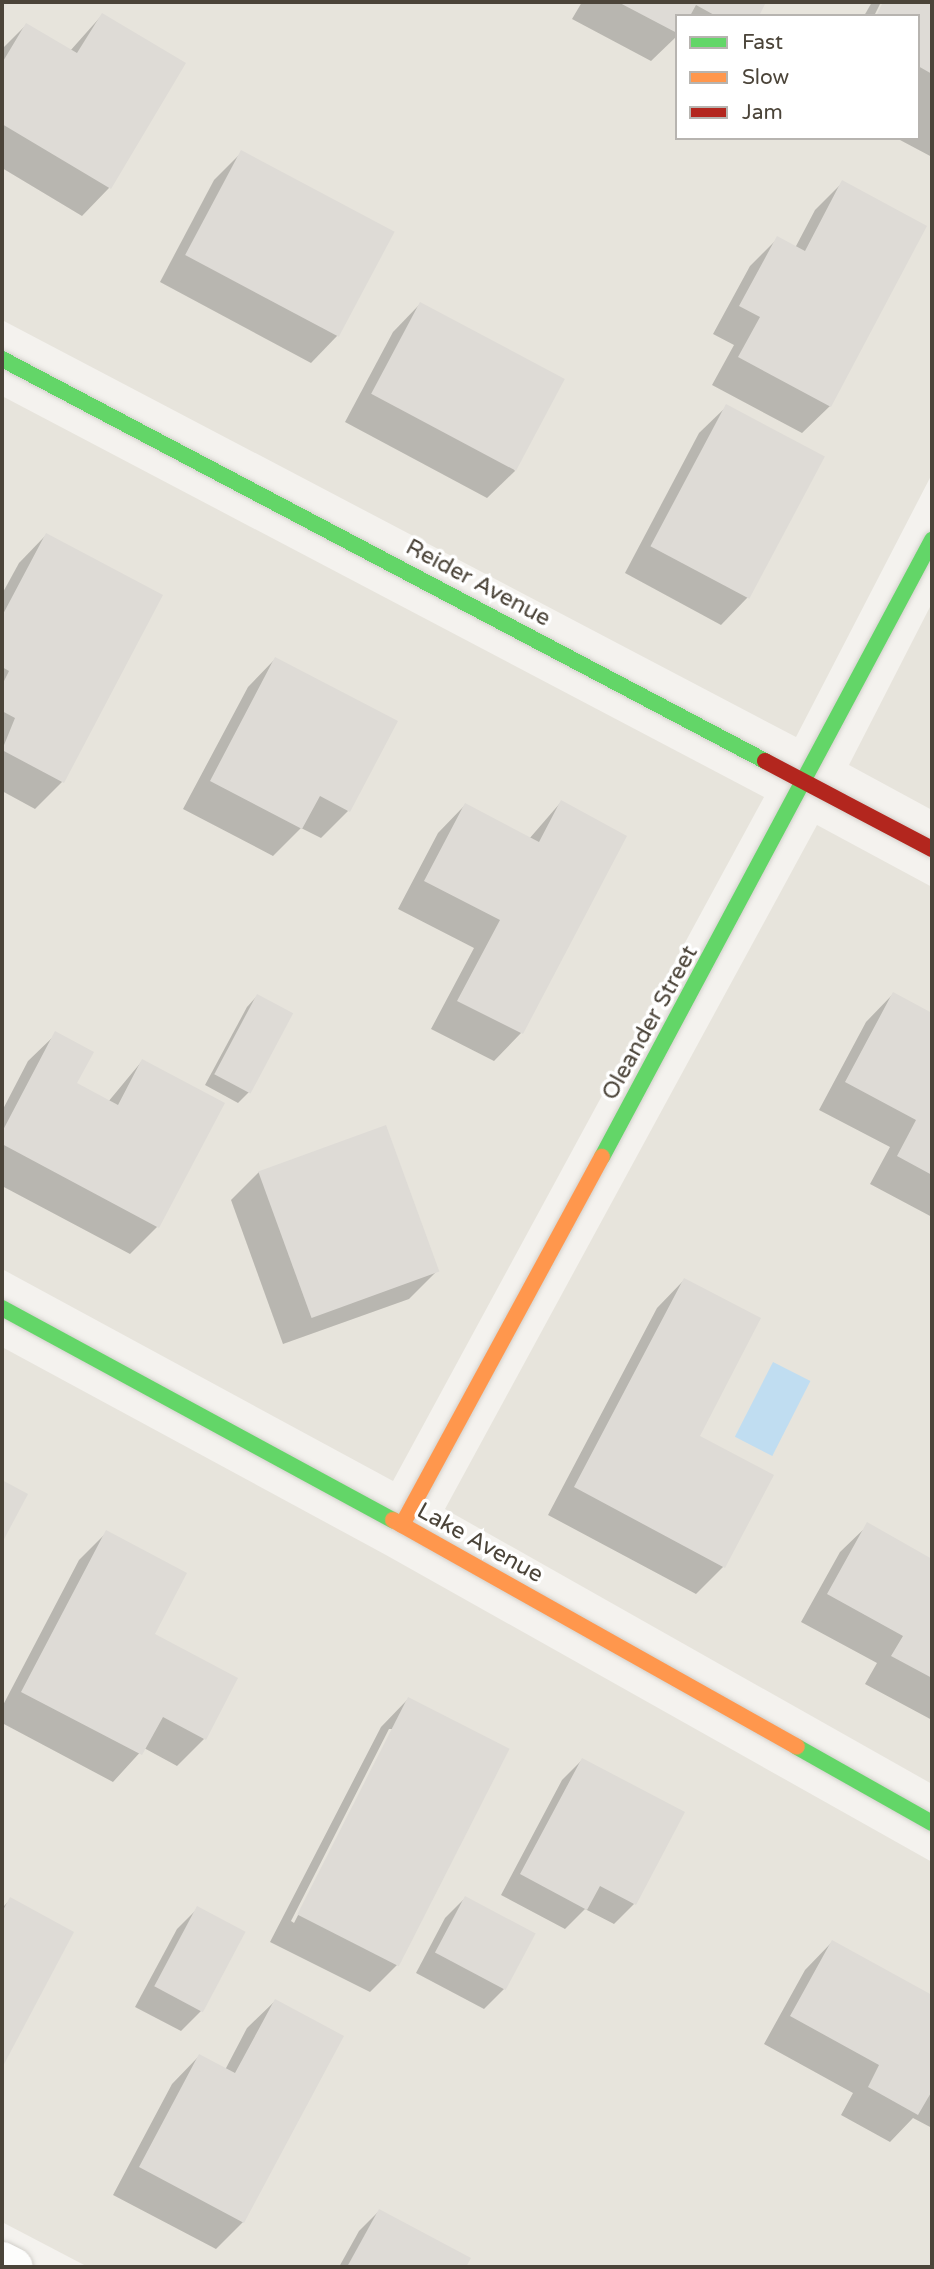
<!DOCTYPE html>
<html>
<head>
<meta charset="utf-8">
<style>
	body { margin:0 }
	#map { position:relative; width:934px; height:2269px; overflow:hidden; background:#f4f2ee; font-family:"Varela Round",sans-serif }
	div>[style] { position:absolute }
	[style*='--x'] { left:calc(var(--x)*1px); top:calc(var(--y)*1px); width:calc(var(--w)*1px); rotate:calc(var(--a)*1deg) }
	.residential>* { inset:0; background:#e7e4dc }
	.water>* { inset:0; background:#c0ddf1; transform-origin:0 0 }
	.shadow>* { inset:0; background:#0003 }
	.building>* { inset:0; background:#dedbd6; transform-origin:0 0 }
	.roads { filter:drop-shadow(0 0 2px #d2d0cb) drop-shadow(0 0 2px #d2d0cb) }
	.street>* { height:38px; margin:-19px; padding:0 19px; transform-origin:19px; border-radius:19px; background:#fdfdfc }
	.fast>* { height:16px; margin:-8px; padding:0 8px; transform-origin:8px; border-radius:8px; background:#63d668 }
	.slow>* { height:16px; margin:-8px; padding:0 8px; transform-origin:8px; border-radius:8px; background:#ff974d }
	.jam>* { height:16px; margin:-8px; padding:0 8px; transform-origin:8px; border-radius:8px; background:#b3261e }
	span { translate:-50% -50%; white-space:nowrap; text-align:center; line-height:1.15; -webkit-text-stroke:7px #fff; paint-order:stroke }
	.street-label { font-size:23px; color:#4b4439 }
	.frame { position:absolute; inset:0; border:4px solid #4b4439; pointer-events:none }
	.legend { position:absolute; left:675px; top:14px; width:245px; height:126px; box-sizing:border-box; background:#fff; border:2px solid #b7b4b0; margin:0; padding:9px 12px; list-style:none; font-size:21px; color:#4b4439 }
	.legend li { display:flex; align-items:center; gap:14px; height:35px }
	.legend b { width:35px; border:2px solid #b7b4b0 }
</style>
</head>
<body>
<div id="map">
	<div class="residential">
		<i style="clip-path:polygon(evenodd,2px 2px,932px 2px,932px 474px,796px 737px,2px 320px,2px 2px,677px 16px,918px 16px,918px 138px,677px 138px,677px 16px)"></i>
		<i style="clip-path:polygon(2px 396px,764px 797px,393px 1481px,2px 1269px)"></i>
		<i style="clip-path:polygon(932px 603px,932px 810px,849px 765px)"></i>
		<i style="clip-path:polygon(817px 825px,932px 887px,932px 1784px,445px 1509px)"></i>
		<i style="clip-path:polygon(2px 1347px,386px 1555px,932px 1862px,932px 2267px,88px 2267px,2px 2222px)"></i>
	</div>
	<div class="water">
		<i style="left:773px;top:1362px;width:42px;height:84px;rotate:27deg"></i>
	</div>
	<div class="shadow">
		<i style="clip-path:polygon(582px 2px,764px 2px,757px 16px,677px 16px,677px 36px,651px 61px,572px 19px)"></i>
		<i style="clip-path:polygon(872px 2px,881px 2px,874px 16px,864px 16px)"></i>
		<i style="clip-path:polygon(885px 2px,932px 2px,932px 157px,900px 140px,918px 138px,918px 16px,878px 16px)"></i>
		<i style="clip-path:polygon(102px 15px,184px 63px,109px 188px,82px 216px,2px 168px,2px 49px,26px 25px,70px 51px)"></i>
		<i style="clip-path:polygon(242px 152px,393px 233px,338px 335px,311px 363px,160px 282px,214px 180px)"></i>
		<i style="clip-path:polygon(843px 182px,830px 406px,802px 433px,712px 385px,734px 345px,713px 334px,750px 266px,777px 239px,795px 248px,815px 210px)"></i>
		<i style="clip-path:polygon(420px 304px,515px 471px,487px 498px,345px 422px,393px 332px)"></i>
		<i style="clip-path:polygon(727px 406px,748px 597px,721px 625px,625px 573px,699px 433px)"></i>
		<i style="clip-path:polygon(46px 535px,62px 782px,35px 809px,2px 791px,2px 594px,19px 563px)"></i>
		<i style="clip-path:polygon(275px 659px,348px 811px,321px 838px,301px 828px,273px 856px,183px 809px,248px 687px)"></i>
		<i style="clip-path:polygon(561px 802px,625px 836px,521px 1033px,494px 1061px,431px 1029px,474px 948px,398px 909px,438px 833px,465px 805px,529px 839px)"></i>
		<i style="clip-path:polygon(893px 994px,932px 1015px,932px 1217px,870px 1184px,890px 1147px,819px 1110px,866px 1022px)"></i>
		<i style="clip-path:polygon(257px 996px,249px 1092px,238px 1103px,205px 1085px,247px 1007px)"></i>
		<i style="clip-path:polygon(56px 1034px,74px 1084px,108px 1102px,142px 1061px,157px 1227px,130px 1254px,2px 1186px,2px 1111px,28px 1061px)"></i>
		<i style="clip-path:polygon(259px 1172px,437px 1271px,409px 1299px,283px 1344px,231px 1200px)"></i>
		<i style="clip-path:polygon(684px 1280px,697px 1436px,724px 1566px,696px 1594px,548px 1515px,657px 1308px)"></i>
		<i style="clip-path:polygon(868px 1525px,932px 1561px,932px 1720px,865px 1684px,877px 1663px,801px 1622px,840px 1552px)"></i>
		<i style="clip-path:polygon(107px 1532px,204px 1739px,177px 1766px,144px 1748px,113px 1782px,2px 1723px,2px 1707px,79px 1560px)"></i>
		<i style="clip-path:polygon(evenodd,408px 1699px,397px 1965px,370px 1992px,270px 1942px,381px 1727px,408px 1699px,389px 1729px,393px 1729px,294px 1923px,291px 1921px,389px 1729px)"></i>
		<i style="clip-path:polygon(582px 1760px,634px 1904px,614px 1924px,585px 1909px,565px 1929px,501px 1895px,562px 1780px)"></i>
		<i style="clip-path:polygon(465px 1898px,504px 1989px,484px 2009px,416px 1973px,445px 1918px)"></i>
		<i style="clip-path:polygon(10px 1900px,72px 1933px,2px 2065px,2px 1908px)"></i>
		<i style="clip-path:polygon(198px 1908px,243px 1933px,201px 2011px,181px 2031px,135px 2007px,177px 1929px)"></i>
		<i style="clip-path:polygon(832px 1942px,932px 1997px,932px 2128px,913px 2118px,890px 2142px,841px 2115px,853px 2093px,764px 2044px,805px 1970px)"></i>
		<i style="clip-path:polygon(275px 2001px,243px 2222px,216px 2249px,113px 2195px,172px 2084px,199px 2056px,225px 2070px,247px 2028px)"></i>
		<i style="clip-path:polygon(379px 2211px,469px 2259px,464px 2267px,339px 2267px,359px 2231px)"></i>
	</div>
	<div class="building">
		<i style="clip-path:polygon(618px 2px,766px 2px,759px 16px,716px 16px,696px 5px,690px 16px,677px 16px,677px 33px)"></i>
		<i style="clip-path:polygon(883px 2px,932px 2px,932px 74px,918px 66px,918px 16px,876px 16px)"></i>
		<i style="clip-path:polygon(102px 13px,186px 63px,111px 189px,2px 124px,2px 63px,26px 23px,77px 53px)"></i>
		<i style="left:241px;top:150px;width:174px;height:119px;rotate:28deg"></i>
		<i style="clip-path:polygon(842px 180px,927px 226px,831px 407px,738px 357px,760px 317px,739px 306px,777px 236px,805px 251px)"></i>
		<i style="left:420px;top:302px;width:164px;height:104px;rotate:28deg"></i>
		<i style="left:726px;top:404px;width:112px;height:161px;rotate:28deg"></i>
		<i style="clip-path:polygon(46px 533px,163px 595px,64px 783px,2px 750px,15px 718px,2px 711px,2px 685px,9px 671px,2px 667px,2px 616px)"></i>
		<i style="clip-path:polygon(275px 657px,398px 721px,350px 812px,320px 796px,302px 829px,210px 781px)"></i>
		<i style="clip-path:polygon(561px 800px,627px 836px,523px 1034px,457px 1001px,500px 920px,424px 881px,465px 803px,539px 842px)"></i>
		<i style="clip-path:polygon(893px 992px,932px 1013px,932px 1175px,897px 1156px,916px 1120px,845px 1082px)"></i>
		<i style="left:257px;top:994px;width:41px;height:91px;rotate:28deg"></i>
		<i style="clip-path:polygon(55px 1031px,94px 1052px,77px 1083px,118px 1105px,142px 1059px,225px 1103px,159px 1228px,2px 1144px,2px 1132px)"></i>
		<i style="left:386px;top:1125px;width:156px;height:136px;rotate:70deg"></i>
		<i style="clip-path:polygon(684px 1278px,761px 1318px,700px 1436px,774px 1475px,725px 1568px,574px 1487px)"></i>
		<i style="clip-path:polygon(2px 1480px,28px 1494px,2px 1543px)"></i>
		<i style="clip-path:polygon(867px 1522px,932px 1559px,932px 1678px,891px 1656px,903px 1636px,827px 1594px)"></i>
		<i style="clip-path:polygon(106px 1530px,187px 1573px,155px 1634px,238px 1678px,206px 1740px,163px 1717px,142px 1755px,21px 1692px)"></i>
		<i style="left:408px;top:1697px;width:114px;height:244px;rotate:27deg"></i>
		<i style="clip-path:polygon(582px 1758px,685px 1812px,636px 1905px,600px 1886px,587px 1910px,520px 1874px)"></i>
		<i style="left:465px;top:1896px;width:80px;height:64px;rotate:28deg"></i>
		<i style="clip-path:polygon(10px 1897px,74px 1932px,2px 2068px,2px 1912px)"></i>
		<i style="left:197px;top:1906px;width:55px;height:91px;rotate:28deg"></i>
		<i style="clip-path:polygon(832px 1940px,932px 1995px,932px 2091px,918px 2115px,868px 2087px,879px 2065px,790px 2016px)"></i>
		<i style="clip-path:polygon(275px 1999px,344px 2036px,244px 2223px,139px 2167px,199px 2054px,235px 2073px)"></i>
		<i style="clip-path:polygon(379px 2209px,471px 2258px,466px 2267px,347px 2267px)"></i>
	</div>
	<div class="roads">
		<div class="street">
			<i style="--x:2;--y:2261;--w:13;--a:27"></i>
		</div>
		<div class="fast">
			<i style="--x:2;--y:359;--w:862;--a:27.78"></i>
			<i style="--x:602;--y:1157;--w:700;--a:-61.86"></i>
			<i style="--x:2;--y:1308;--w:445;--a:28.5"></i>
			<i style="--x:797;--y:1747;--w:155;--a:29.4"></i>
		</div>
		<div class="slow">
			<i style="--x:393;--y:1520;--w:463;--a:29.3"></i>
			<i style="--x:402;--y:1525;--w:419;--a:-61.5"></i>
		</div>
		<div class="jam">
			<i style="--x:765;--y:761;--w:189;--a:27.8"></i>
		</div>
	</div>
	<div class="street-label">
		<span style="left:478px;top:583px;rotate:28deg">Reider Avenue</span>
		<span style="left:650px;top:1023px;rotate:-61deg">Oleander Street</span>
		<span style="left:480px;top:1543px;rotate:29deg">Lake Avenue</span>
	</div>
	<div class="frame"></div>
	<ul class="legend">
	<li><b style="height:9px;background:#63d668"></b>Fast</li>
	<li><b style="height:9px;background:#ff974d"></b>Slow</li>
	<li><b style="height:9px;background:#b3261e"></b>Jam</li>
	</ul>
</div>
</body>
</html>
